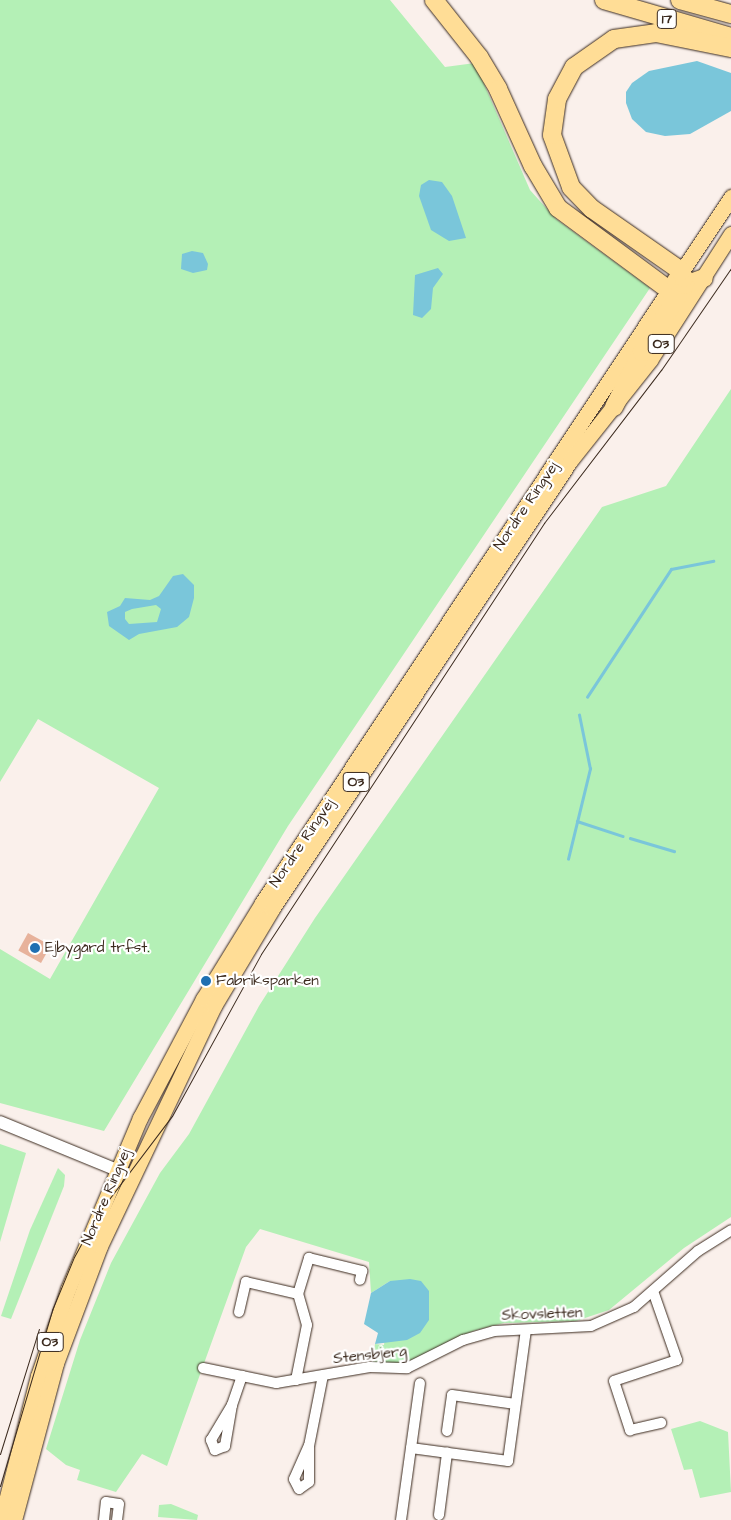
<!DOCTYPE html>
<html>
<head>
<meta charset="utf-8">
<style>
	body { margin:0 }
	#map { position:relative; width:731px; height:1520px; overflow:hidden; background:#faf0eb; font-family:"Architects Daughter",sans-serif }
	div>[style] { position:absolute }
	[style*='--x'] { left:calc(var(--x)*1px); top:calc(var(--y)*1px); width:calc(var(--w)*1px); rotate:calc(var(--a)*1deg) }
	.green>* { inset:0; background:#b4f0b6 }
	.water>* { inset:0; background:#7ac6da }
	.stream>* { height:2.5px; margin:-1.25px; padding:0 1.25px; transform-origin:1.25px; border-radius:1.25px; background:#7ac6da }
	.building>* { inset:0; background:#e7b29b; transform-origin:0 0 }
	.roads { filter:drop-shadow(0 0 1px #3b2a1e) drop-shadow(0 0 1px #3b2a1e) }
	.minor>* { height:10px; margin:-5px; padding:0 5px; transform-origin:5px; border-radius:5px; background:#fff }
	.tertiary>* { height:12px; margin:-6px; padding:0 6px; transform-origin:6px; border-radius:6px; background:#fff }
	.primary>* { height:15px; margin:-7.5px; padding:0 7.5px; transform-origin:7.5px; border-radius:7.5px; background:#ffdd96 }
	.motorway>* { height:18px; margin:-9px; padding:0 9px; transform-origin:9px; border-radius:9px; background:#ffdd96 }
	.tram>* { height:1px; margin:-0.5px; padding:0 0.5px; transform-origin:0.5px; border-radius:0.5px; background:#3b2a1e }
	.dots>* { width:14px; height:14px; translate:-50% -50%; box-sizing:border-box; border:2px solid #fff; border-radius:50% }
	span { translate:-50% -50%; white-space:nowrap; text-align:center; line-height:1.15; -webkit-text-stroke:4.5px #fff; paint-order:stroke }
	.shield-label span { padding:1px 4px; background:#fff; border:1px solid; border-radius:4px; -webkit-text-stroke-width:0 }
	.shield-label { font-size:14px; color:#3b2a1e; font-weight:700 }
	.street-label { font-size:15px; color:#3b2a1e }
	.poi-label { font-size:15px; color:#3b2a1e }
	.left { translate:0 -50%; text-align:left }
</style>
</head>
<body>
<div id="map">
	<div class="green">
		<i style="clip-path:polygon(0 0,390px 0,445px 67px,475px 63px,530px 190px,556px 219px,650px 288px,288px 826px,104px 1131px,0 1103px,0 949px,50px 979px,159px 788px,38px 719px,0 782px)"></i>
		<i style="clip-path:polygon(731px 389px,731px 1217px,684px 1248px,609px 1310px,576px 1321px,504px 1323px,473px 1331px,423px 1358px,391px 1364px,373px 1362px,375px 1344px,384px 1345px,390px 1281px,371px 1293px,369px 1262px,260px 1229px,246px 1247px,167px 1466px,142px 1454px,116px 1492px,77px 1480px,80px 1470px,66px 1465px,46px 1449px,80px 1340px,111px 1263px,160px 1173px,189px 1134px,259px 1006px,315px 918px,602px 507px,666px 486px)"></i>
		<i style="clip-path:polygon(0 1144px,26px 1153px,0 1242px)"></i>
		<i style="clip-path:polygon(58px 1168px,65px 1175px,64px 1186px,11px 1319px,1px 1316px,30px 1230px)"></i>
		<i style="clip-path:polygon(700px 1421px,728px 1432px,731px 1492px,700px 1498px,692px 1469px,684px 1470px,671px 1429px)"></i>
		<i style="clip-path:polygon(171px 1504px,198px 1515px,197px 1520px,158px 1517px,159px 1505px)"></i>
	</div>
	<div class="water">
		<i style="clip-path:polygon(697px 61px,731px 73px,731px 111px,690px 134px,665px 136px,646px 132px,632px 119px,626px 103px,626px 92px,632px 83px,649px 71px)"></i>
		<i style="clip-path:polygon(429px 180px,442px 182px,452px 196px,466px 238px,449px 241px,431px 230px,419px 196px,421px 185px)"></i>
		<i style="clip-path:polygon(192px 251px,203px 253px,208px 264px,207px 270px,193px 273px,181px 269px,182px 254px)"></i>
		<i style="clip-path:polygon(438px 268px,443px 274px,433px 288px,431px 309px,422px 318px,413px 315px,415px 275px)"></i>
		<i style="clip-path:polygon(evenodd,183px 574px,194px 585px,194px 598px,189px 617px,177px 627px,139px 634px,129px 640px,109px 626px,107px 612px,120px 606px,125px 598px,150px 600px,159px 596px,173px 576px,183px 574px,156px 605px,161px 609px,157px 622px,129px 624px,125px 619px,125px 612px,132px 609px,156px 605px)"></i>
		<i style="clip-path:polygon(410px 1279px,421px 1281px,429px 1291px,429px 1320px,420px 1333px,407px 1340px,375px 1344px,378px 1333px,364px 1324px,371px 1293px,390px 1281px)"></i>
	</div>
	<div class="stream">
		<i style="--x:587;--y:697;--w:153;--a:-56.7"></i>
		<i style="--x:671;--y:569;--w:43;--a:-10.8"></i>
		<i style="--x:577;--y:821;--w:48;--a:18.1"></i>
		<i style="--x:630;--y:838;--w:46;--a:16.5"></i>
		<i style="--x:568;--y:859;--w:93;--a:-76.3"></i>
		<i style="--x:590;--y:769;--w:55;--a:-101.5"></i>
	</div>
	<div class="building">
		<i style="left:28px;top:933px;width:26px;height:20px;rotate:29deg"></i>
	</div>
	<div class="roads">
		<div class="minor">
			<i style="--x:653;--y:1291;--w:73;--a:70.8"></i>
			<i style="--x:677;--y:1360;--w:66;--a:161.6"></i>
			<i style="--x:614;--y:1381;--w:52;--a:71.9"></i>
			<i style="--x:630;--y:1430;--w:32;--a:-13"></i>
			<i style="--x:239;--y:1312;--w:31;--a:-77"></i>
			<i style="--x:246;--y:1282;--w:53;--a:13"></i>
			<i style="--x:203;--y:1368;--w:75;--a:11.6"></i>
			<i style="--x:276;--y:1383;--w:95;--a:-9.7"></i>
			<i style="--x:370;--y:1367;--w:37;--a:2"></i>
			<i style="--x:407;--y:1368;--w:63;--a:-26.6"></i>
			<i style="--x:463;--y:1340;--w:32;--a:-16"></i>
			<i style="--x:494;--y:1331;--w:97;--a:-3"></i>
			<i style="--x:591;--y:1326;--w:47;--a:-23.8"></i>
			<i style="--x:634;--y:1307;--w:85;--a:-41.2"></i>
			<i style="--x:698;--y:1251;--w:39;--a:-32"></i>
			<i style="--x:296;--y:1380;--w:56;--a:-78.7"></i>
			<i style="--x:307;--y:1325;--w:32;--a:-106"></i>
			<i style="--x:298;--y:1294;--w:38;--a:-73"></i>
			<i style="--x:309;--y:1258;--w:55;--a:13.8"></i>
			<i style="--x:362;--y:1271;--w:9;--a:103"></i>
			<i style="--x:232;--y:1405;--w:42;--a:99.7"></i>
			<i style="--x:225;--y:1446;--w:11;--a:158"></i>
			<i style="--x:215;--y:1450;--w:11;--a:-112"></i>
			<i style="--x:211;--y:1440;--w:41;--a:-59"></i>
			<i style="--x:232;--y:1405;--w:31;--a:-71"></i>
			<i style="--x:447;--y:1431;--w:36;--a:-82"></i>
			<i style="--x:452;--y:1395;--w:64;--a:8.1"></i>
			<i style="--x:309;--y:1446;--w:36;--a:90"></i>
			<i style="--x:309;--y:1482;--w:12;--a:145"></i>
			<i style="--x:299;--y:1489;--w:11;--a:-117"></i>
			<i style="--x:294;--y:1479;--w:36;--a:-66"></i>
			<i style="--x:309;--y:1446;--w:72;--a:-78.8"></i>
			<i style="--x:411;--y:1448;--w:98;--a:7.6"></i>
			<i style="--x:508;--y:1461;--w:132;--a:-82.2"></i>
			<i style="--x:439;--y:1515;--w:63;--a:-82.6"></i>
			<i style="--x:104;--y:1520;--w:18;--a:-84"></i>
			<i style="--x:106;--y:1502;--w:13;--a:9"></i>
			<i style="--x:119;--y:1504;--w:16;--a:97"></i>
			<i style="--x:401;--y:1520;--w:138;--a:-82.1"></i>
		</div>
		<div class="tertiary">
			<i style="--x:0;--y:1122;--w:137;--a:22.3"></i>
		</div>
		<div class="primary">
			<i style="--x:1;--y:1520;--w:149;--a:-75.6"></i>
			<i style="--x:38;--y:1376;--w:92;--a:-71"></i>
			<i style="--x:68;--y:1289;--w:186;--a:-67.2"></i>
			<i style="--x:140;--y:1118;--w:135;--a:-62.1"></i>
			<i style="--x:203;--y:999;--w:113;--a:-58.4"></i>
			<i style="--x:262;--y:903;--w:848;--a:-56.4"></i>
			<i style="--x:14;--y:1520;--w:163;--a:-75"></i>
			<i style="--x:56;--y:1363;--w:125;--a:-69.4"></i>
			<i style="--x:100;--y:1246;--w:266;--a:-64.6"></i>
			<i style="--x:214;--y:1006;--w:113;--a:-59.1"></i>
			<i style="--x:272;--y:909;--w:538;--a:-56.37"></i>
			<i style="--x:570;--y:461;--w:129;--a:-51.6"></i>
			<i style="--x:650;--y:360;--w:150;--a:-57.3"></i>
		</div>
		<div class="motorway">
			<i style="--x:434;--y:0;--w:73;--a:51.7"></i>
			<i style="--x:479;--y:57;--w:37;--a:59"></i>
			<i style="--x:498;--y:89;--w:85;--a:65.6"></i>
			<i style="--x:533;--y:166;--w:49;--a:59.2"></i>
			<i style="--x:558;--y:208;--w:138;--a:36.5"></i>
			<i style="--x:604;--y:0;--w:132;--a:16.2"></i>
			<i style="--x:680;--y:0;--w:53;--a:15.4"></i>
			<i style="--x:676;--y:281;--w:10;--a:24"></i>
			<i style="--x:685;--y:285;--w:20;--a:-20"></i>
			<i style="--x:614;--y:407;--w:62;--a:-63"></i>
			<i style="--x:642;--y:352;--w:80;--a:-57.3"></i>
			<i style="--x:685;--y:285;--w:7;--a:-98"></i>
			<i style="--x:684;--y:278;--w:8;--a:-113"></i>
			<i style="--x:681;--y:271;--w:108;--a:-145.1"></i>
			<i style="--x:592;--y:209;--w:30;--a:-134"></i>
			<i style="--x:571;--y:187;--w:55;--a:-110.1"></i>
			<i style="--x:552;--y:135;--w:36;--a:-82"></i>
			<i style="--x:557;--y:99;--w:36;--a:-62"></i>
			<i style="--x:574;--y:67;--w:49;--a:-35"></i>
			<i style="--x:614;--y:39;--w:42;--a:-8.1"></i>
			<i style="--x:656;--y:33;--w:76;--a:11.3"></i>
		</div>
	</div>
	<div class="tram">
		<i style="--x:0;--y:1454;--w:131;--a:-72.7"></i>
		<i style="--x:0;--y:1486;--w:184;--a:-73.5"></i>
		<i style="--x:52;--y:1310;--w:57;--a:-67.5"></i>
		<i style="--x:74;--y:1257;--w:48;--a:-61.3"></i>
		<i style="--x:97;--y:1215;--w:124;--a:-52.9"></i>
		<i style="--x:172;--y:1116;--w:185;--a:-61.2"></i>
		<i style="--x:261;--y:954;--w:516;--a:-56.71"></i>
		<i style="--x:544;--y:523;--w:193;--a:-52.6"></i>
		<i style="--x:661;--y:370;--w:124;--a:-55.5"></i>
	</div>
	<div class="dots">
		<i style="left:35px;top:948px;background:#1f6fb2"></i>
		<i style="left:206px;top:981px;background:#1f6fb2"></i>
	</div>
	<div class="shield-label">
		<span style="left:667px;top:19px">17</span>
		<span style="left:661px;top:344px">O3</span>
		<span style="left:356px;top:782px">O3</span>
		<span style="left:50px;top:1342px">O3</span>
	</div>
	<div class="street-label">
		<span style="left:526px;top:506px;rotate:-56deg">Nordre Ringvej</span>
		<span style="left:302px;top:843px;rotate:-56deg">Nordre Ringvej</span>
		<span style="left:106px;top:1197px;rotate:-67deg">Nordre Ringvej</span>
		<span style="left:542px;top:1314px;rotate:-2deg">Skovsletten</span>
		<span style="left:370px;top:1355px;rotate:-6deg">Stensbjerg</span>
	</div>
	<div class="poi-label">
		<span class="left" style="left:45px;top:948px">Ejbygård trfst.</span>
		<span class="left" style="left:216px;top:981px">Fabriksparken</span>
	</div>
</div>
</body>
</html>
